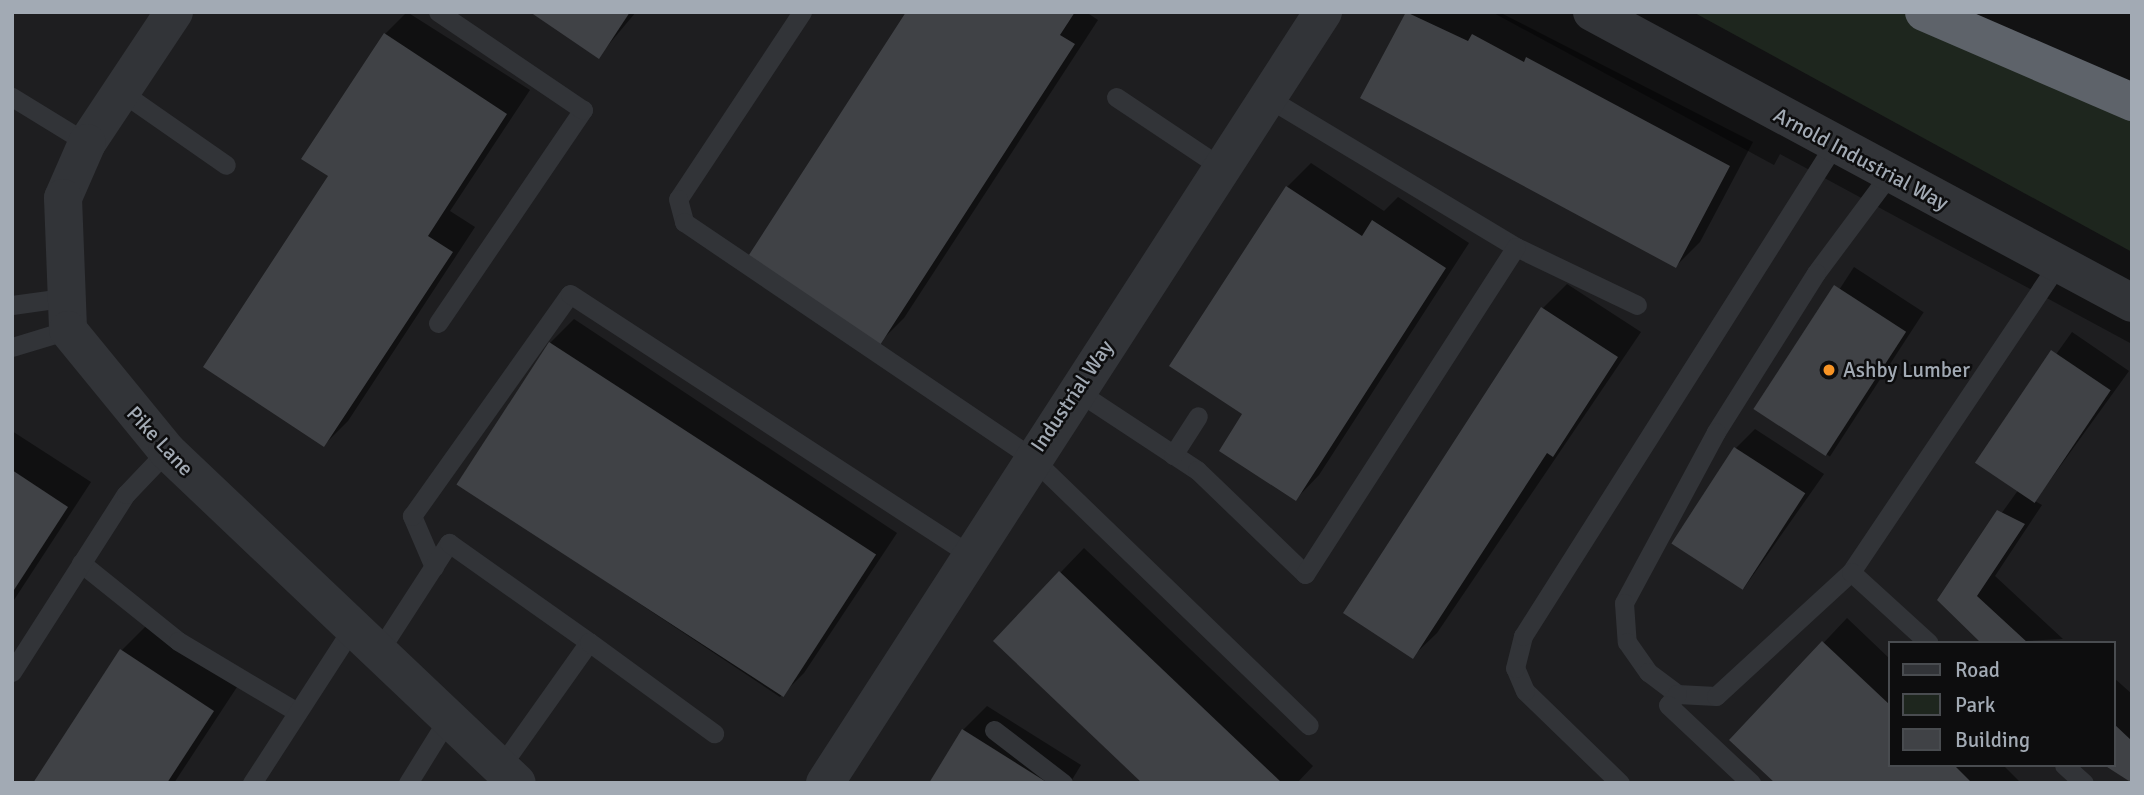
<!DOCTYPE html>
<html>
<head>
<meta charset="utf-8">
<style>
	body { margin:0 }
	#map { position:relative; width:2144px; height:795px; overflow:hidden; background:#121213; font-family:Signika,sans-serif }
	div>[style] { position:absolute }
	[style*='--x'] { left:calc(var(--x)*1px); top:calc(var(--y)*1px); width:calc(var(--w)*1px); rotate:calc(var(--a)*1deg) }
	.built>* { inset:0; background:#1e1e20 }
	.green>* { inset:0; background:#1e261e }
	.shadow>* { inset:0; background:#0007; transform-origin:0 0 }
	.building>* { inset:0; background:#404246; transform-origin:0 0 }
	.service>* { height:19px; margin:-9.5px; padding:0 9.5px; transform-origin:9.5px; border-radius:9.5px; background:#323438 }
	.minor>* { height:38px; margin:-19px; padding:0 19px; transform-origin:19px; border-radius:19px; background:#323438 }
	.tertiary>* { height:38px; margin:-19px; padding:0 19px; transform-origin:19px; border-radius:19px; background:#323438 }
	.motorway>* { height:38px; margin:-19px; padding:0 19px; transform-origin:19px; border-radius:19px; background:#5e636a }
	.dots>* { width:19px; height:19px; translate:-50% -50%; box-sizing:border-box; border:4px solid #0d0d0e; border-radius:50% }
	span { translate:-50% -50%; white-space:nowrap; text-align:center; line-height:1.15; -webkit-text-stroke:5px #0d0d0e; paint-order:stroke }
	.street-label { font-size:21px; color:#a2aab4 }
	.poi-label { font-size:21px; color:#a2aab4 }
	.left { translate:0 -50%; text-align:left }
	.frame { position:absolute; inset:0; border:14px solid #a2aab4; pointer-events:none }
	.legend { position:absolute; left:1888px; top:641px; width:228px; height:126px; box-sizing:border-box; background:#0d0d0e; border:2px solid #494c50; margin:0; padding:9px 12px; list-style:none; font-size:21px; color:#a2aab4 }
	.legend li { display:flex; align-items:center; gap:14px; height:35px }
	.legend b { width:35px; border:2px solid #494c50 }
</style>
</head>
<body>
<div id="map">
	<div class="built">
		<i style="clip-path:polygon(evenodd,12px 12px,1492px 12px,1774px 165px,1780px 154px,2132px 344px,2132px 783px,12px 783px,12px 12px,1890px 643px,2114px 643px,2114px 765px,1890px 765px,1890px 643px)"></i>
	</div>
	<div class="green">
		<i style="clip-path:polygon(1693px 12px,1924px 12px,2132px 102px,2132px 252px)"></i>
	</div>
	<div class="shadow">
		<i style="clip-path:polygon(407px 12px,530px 90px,450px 211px,475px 227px,348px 421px,324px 445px,330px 176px,385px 34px)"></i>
		<i style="clip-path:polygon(533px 12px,636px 12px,599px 56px)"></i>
		<i style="clip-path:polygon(908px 12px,1086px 12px,1098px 20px,904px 318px,880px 342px)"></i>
		<i style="clip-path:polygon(1408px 12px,1499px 12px,1753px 142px,1700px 242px,1676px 266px,1363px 97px)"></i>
		<i style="clip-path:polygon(1311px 163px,1384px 211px,1398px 197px,1469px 243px,1319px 475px,1296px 499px,1245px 413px,1287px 187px)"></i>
		<i style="left:1854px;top:267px;width:83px;height:172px;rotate:33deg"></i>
		<i style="clip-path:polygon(1567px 284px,1641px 332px,1437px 633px,1413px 656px,1345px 613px,1543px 308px)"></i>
		<i style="clip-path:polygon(574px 319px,897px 533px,804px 673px,780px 697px,458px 483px,550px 343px)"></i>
		<i style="clip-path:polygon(2072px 332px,2129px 371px,2035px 501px,2042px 505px,1995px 576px,2063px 639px,1984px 643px,1939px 600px,2019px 489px,1979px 462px)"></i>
		<i style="clip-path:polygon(1755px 429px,1824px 474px,1744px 588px,1736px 448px)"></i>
		<i style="clip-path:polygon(12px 431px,91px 482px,12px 603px)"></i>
		<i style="clip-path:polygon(1084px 548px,1313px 766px,1297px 783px,1144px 783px,995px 641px)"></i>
		<i style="clip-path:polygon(1847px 618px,1890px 659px,1890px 765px,2003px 765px,2021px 783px,1777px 783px,1732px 740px)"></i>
		<i style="clip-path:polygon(146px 626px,237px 687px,174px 783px,35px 783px,122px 650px)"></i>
		<i style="clip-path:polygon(2114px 678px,2132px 694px,2132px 783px,2107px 765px,2114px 765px)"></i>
		<i style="clip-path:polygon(987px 706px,1081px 765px,1070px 783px,931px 783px,963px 730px)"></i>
	</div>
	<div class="building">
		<i style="clip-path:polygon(530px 12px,630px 12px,599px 59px)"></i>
		<i style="clip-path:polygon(906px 12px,1075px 12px,1060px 35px,1075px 44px,880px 345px,747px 258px)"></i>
		<i style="clip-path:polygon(1406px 12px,1468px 41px,1472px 34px,1524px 62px,1526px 57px,1730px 166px,1676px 268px,1360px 98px)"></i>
		<i style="clip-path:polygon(384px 33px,507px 114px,428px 236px,453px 252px,324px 447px,203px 367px,328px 176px,301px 159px)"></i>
		<i style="clip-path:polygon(1286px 186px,1362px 236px,1372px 220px,1446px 268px,1296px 501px,1219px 451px,1242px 414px,1169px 366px)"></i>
		<i style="left:1834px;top:285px;width:86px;height:148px;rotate:33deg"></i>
		<i style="clip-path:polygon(1541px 307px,1618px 357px,1553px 457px,1547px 453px,1413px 659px,1343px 613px)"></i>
		<i style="left:549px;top:342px;width:390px;height:170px;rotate:33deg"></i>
		<i style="left:2051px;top:350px;width:72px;height:136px;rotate:34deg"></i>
		<i style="left:1734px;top:447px;width:85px;height:115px;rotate:33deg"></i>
		<i style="clip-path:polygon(12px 470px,68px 507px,12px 593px)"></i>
		<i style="clip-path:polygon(1997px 510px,2025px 524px,1977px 596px,2028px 643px,1981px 643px,1937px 600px)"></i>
		<i style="clip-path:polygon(1059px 571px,1282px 783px,1142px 783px,993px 641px)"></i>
		<i style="clip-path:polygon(1822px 641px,1890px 705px,1890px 765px,1954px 765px,1972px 783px,1775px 783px,1729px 740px)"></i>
		<i style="clip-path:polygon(120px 649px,214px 711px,167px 783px,33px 783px)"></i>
		<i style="clip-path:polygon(2114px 724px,2132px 741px,2132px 783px,2104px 765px,2114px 765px)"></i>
		<i style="clip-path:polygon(962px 729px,1048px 783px,929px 783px)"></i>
	</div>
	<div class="service">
		<i style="--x:802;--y:12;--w:224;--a:123.5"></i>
		<i style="--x:678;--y:199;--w:24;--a:75"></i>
		<i style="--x:684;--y:222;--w:419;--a:34.1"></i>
		<i style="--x:1031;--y:457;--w:386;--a:44"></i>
		<i style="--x:120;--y:91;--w:129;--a:34.9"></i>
		<i style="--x:12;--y:97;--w:88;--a:31.5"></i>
		<i style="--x:1116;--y:97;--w:128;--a:33.8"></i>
		<i style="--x:1268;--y:98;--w:289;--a:31"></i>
		<i style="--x:1516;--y:247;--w:134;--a:25.6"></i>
		<i style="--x:1889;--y:175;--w:122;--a:126.7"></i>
		<i style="--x:1816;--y:273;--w:188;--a:122.2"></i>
		<i style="--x:1716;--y:432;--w:194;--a:118.3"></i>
		<i style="--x:1624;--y:603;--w:39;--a:86"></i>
		<i style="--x:1627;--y:642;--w:37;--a:55"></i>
		<i style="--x:1648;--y:672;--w:36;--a:37"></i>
		<i style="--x:1677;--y:694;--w:39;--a:3"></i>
		<i style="--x:1716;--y:696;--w:183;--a:-42.6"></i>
		<i style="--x:1851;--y:572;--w:371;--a:-56.1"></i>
		<i style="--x:12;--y:305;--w:50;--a:-8"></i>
		<i style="--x:438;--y:323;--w:258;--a:-55.8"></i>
		<i style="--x:583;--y:110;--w:175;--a:-145.9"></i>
		<i style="--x:12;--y:347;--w:59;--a:-16.9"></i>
		<i style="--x:1077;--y:391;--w:144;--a:33.4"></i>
		<i style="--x:1197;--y:470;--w:150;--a:43.9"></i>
		<i style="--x:1305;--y:574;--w:389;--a:-57.2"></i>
		<i style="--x:1173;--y:455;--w:46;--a:-57.3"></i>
		<i style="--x:81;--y:563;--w:124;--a:38.8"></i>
		<i style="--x:178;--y:641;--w:139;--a:30.8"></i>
		<i style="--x:434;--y:567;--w:56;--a:-113.3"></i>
		<i style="--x:412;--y:516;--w:272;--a:-54.6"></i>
		<i style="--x:570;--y:294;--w:478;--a:33.1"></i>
		<i style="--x:1851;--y:572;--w:105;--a:42.3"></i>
		<i style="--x:379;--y:651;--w:129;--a:-57.1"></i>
		<i style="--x:449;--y:543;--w:171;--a:35.3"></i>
		<i style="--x:12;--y:672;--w:211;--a:-57.4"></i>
		<i style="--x:126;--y:494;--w:59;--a:-46.4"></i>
		<i style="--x:1677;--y:694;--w:14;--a:129"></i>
		<i style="--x:1668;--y:705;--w:114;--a:43.2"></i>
		<i style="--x:994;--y:730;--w:87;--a:37.5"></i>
		<i style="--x:2064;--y:765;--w:27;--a:42"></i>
		<i style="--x:501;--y:766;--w:152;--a:-54.6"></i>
		<i style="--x:589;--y:642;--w:155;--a:36.1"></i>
		<i style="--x:252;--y:783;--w:186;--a:-57.1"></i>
		<i style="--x:408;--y:783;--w:78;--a:-58.2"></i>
		<i style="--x:1620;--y:783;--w:132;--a:-135.9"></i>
		<i style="--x:1525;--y:691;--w:25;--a:-113"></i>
		<i style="--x:1515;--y:668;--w:33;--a:-76"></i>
		<i style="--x:1523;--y:636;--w:581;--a:-57.65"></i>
	</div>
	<div class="minor">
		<i style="--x:174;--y:12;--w:157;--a:123.6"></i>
		<i style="--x:87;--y:143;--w:60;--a:113.6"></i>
		<i style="--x:63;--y:198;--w:132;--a:87.8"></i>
		<i style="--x:68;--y:330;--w:156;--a:50.7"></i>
		<i style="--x:167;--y:451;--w:482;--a:43.5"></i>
		<i style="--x:825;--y:783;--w:918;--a:-57.14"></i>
	</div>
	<div class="tertiary">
		<i style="--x:1592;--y:12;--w:613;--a:28.32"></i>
	</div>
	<div class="motorway">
		<i style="--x:1924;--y:12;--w:227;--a:23.4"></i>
	</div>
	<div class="dots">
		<i style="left:1829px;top:370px;background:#f89425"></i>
	</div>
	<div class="street-label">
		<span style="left:1861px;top:159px;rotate:28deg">Arnold Industrial Way</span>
		<span style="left:1072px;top:396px;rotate:-56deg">Industrial Way</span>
		<span style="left:160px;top:441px;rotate:47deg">Pike Lane</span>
	</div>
	<div class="poi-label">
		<span class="left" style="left:1843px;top:370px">Ashby Lumber</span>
	</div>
	<div class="frame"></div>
	<ul class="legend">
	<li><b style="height:9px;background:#323438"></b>Road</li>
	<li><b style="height:19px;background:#1e261e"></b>Park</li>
	<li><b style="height:19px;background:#404246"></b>Building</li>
	</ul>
</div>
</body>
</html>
